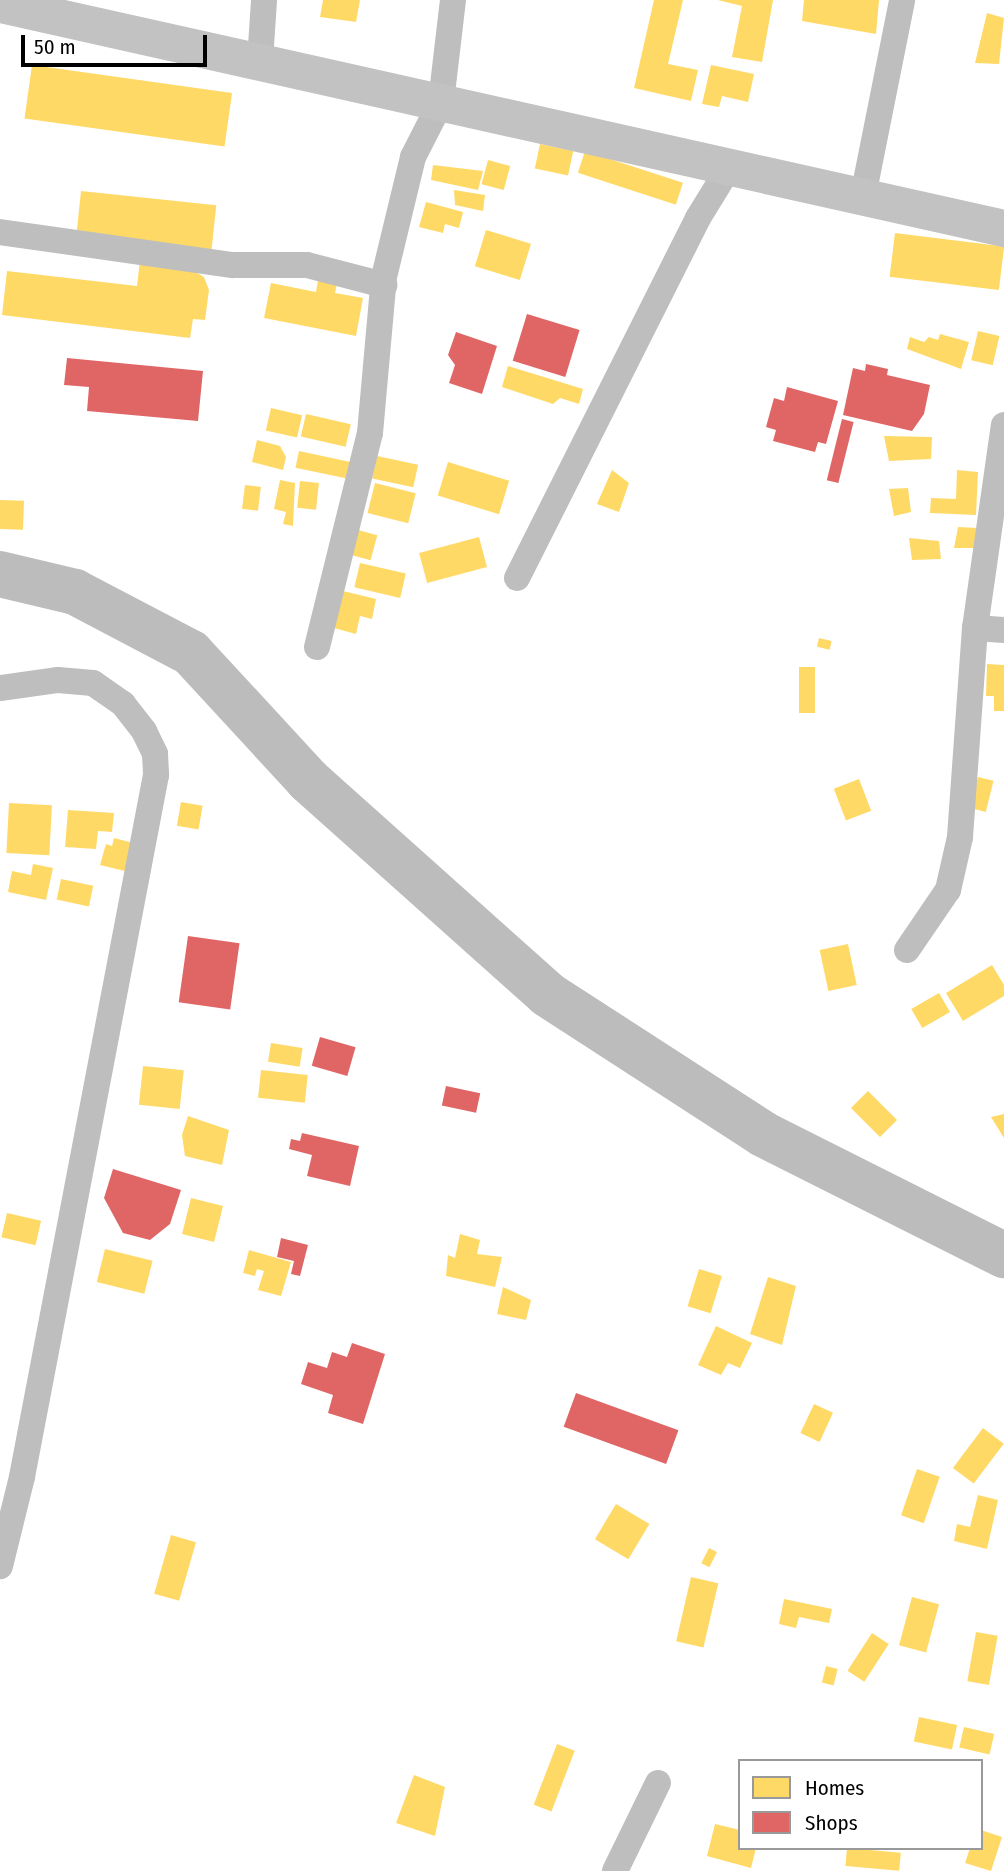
<!DOCTYPE html>
<html>
<head>
<meta charset="utf-8">
<style>
	body { margin:0 }
	#map { position:relative; width:1004px; height:1871px; overflow:hidden; background:#fff; font-family:"Fira Sans Condensed",sans-serif }
	div>[style] { position:absolute }
	[style*='--x'] { left:calc(var(--x)*1px); top:calc(var(--y)*1px); width:calc(var(--w)*1px); rotate:calc(var(--a)*1deg) }
	.homes>* { inset:0; background:#ffd966; transform-origin:0 0 }
	.shops>* { inset:0; background:#e06666; transform-origin:0 0 }
	.river>* { height:46px; margin:-23px; padding:0 23px; transform-origin:23px; border-radius:23px; background:#bcbcbc }
	.street>* { height:26px; margin:-13px; padding:0 13px; transform-origin:13px; border-radius:13px; background:#bebebe }
	.secondary>* { height:37px; margin:-18.5px; padding:0 18.5px; transform-origin:18.5px; border-radius:18.5px; background:#c2c2c2 }
	span { translate:-50% -50%; white-space:nowrap; text-align:center; line-height:1.15; -webkit-text-stroke:7px #fff; paint-order:stroke }
	.legend { position:absolute; left:738px; top:1759px; width:245px; height:91px; box-sizing:border-box; background:#fff; border:2px solid #999; margin:0; padding:9px 12px; list-style:none; font-size:21px; color:#000 }
	.legend li { display:flex; align-items:center; gap:14px; height:35px }
	.legend b { width:35px; border:2px solid #999 }
	.scale { position:absolute; left:21px; top:35px; width:186px; height:32px; box-sizing:border-box; border:4px solid #000; border-top:0; padding-left:9px; font-size:21px; line-height:24px; white-space:nowrap; color:#000; -webkit-text-stroke:5px #fff; paint-order:stroke }
</style>
</head>
<body>
<div id="map">
	<div class="homes">
		<i style="clip-path:polygon(323px 0,360px 0,356px 22px,320px 17px)"></i>
		<i style="clip-path:polygon(654px 0,683px 0,668px 64px,698px 70px,691px 101px,634px 88px)"></i>
		<i style="clip-path:polygon(718px 0,773px 0,762px 62px,732px 57px,742px 6px)"></i>
		<i style="clip-path:polygon(804px 0,879px 0,876px 34px,802px 21px)"></i>
		<i style="clip-path:polygon(987px 13px,1004px 18px,999px 64px,975px 63px)"></i>
		<i style="left:32px;top:65px;width:202px;height:54px;rotate:8deg"></i>
		<i style="clip-path:polygon(711px 65px,754px 74px,748px 102px,722px 96px,719px 107px,702px 104px)"></i>
		<i style="left:540px;top:144px;width:34px;height:25px;rotate:12deg"></i>
		<i style="left:585px;top:151px;width:103px;height:23px;rotate:18deg"></i>
		<i style="left:488px;top:160px;width:23px;height:25px;rotate:15deg"></i>
		<i style="clip-path:polygon(433px 165px,483px 171px,478px 190px,431px 180px)"></i>
		<i style="clip-path:polygon(454px 190px,485px 195px,483px 211px,455px 205px)"></i>
		<i style="left:81px;top:191px;width:136px;height:47px;rotate:6deg"></i>
		<i style="clip-path:polygon(426px 202px,463px 212px,459px 228px,445px 224px,443px 233px,419px 227px)"></i>
		<i style="left:486px;top:230px;width:47px;height:38px;rotate:17deg"></i>
		<i style="left:895px;top:233px;width:110px;height:44px;rotate:7deg"></i>
		<i style="clip-path:polygon(140px 260px,185px 266px,204px 277px,209px 290px,205px 320px,193px 319px,190px 338px,2px 315px,7px 271px,137px 286px)"></i>
		<i style="clip-path:polygon(318px 280px,337px 284px,335px 293px,363px 298px,356px 336px,264px 318px,271px 283px,316px 292px)"></i>
		<i style="left:978px;top:331px;width:22px;height:30px;rotate:13deg"></i>
		<i style="clip-path:polygon(940px 334px,969px 342px,961px 369px,907px 349px,910px 337px,924px 342px,929px 337px,938px 340px)"></i>
		<i style="clip-path:polygon(508px 366px,583px 389px,579px 404px,560px 398px,553px 404px,502px 387px)"></i>
		<i style="left:271px;top:408px;width:32px;height:23px;rotate:13deg"></i>
		<i style="left:306px;top:414px;width:46px;height:23px;rotate:13deg"></i>
		<i style="clip-path:polygon(884px 436px,932px 437px,931px 459px,889px 461px)"></i>
		<i style="clip-path:polygon(257px 440px,280px 446px,286px 457px,283px 470px,252px 462px)"></i>
		<i style="left:299px;top:451px;width:55px;height:17px;rotate:12deg"></i>
		<i style="left:377px;top:456px;width:42px;height:23px;rotate:12deg"></i>
		<i style="left:448px;top:462px;width:64px;height:35px;rotate:17deg"></i>
		<i style="clip-path:polygon(612px 470px,629px 483px,619px 512px,597px 504px)"></i>
		<i style="clip-path:polygon(957px 470px,978px 472px,976px 515px,930px 513px,931px 498px,956px 499px)"></i>
		<i style="clip-path:polygon(280px 480px,295px 483px,293px 526px,283px 524px,286px 512px,274px 509px)"></i>
		<i style="left:300px;top:481px;width:19px;height:27px;rotate:6deg"></i>
		<i style="left:375px;top:483px;width:42px;height:31px;rotate:14deg"></i>
		<i style="left:245px;top:485px;width:16px;height:24px;rotate:7deg"></i>
		<i style="clip-path:polygon(908px 488px,911px 512px,894px 516px,889px 489px)"></i>
		<i style="left:0;top:500px;width:24px;height:29px;rotate:2deg"></i>
		<i style="clip-path:polygon(958px 527px,978px 528px,974px 548px,954px 548px)"></i>
		<i style="left:358px;top:530px;width:20px;height:26px;rotate:15deg"></i>
		<i style="left:479px;top:537px;width:31px;height:62px;rotate:75deg"></i>
		<i style="clip-path:polygon(909px 538px,939px 541px,941px 559px,912px 560px)"></i>
		<i style="left:360px;top:563px;width:47px;height:25px;rotate:13deg"></i>
		<i style="clip-path:polygon(343px 591px,376px 599px,372px 619px,360px 616px,356px 634px,334px 628px)"></i>
		<i style="left:819px;top:638px;width:13px;height:9px;rotate:13deg"></i>
		<i style="clip-path:polygon(987px 664px,1004px 665px,1004px 711px,994px 711px,994px 696px,986px 696px)"></i>
		<i style="left:799px;top:667px;width:16px;height:46px"></i>
		<i style="left:978px;top:777px;width:16px;height:32px;rotate:14deg"></i>
		<i style="left:859px;top:779px;width:34px;height:27px;rotate:69deg"></i>
		<i style="left:181px;top:802px;width:22px;height:24px;rotate:10deg"></i>
		<i style="left:9px;top:803px;width:43px;height:50px;rotate:3deg"></i>
		<i style="clip-path:polygon(68px 810px,114px 813px,112px 832px,98px 831px,96px 849px,65px 847px)"></i>
		<i style="clip-path:polygon(114px 838px,137px 844px,129px 872px,100px 865px,106px 844px,112px 846px)"></i>
		<i style="clip-path:polygon(33px 864px,53px 868px,46px 900px,8px 892px,12px 871px,31px 875px)"></i>
		<i style="left:61px;top:879px;width:33px;height:21px;rotate:12deg"></i>
		<i style="left:848px;top:944px;width:42px;height:29px;rotate:78deg"></i>
		<i style="clip-path:polygon(992px 965px,1004px 985px,1004px 996px,963px 1021px,946px 993px)"></i>
		<i style="left:939px;top:993px;width:22px;height:32px;rotate:60deg"></i>
		<i style="left:271px;top:1043px;width:32px;height:19px;rotate:9deg"></i>
		<i style="left:143px;top:1066px;width:41px;height:39px;rotate:6deg"></i>
		<i style="left:261px;top:1070px;width:47px;height:28px;rotate:6deg"></i>
		<i style="left:868px;top:1091px;width:41px;height:24px;rotate:45deg"></i>
		<i style="clip-path:polygon(1004px 1114px,1004px 1138px,991px 1117px)"></i>
		<i style="clip-path:polygon(188px 1116px,229px 1130px,222px 1165px,185px 1156px,182px 1135px)"></i>
		<i style="left:191px;top:1198px;width:33px;height:37px;rotate:14deg"></i>
		<i style="left:7px;top:1213px;width:35px;height:25px;rotate:13deg"></i>
		<i style="clip-path:polygon(460px 1234px,480px 1240px,477px 1254px,502px 1257px,495px 1287px,446px 1276px,448px 1255px,455px 1258px)"></i>
		<i style="left:105px;top:1249px;width:49px;height:34px;rotate:14deg"></i>
		<i style="clip-path:polygon(249px 1250px,291px 1262px,281px 1296px,258px 1290px,264px 1271px,257px 1269px,255px 1276px,243px 1273px)"></i>
		<i style="left:699px;top:1269px;width:24px;height:39px;rotate:17deg"></i>
		<i style="clip-path:polygon(768px 1277px,796px 1286px,782px 1345px,750px 1334px)"></i>
		<i style="clip-path:polygon(503px 1287px,531px 1300px,526px 1320px,497px 1314px)"></i>
		<i style="clip-path:polygon(716px 1326px,752px 1343px,740px 1368px,728px 1363px,721px 1375px,698px 1365px)"></i>
		<i style="left:814px;top:1404px;width:21px;height:32px;rotate:25deg"></i>
		<i style="left:983px;top:1428px;width:26px;height:50px;rotate:37deg"></i>
		<i style="left:917px;top:1469px;width:24px;height:49px;rotate:19deg"></i>
		<i style="clip-path:polygon(978px 1495px,998px 1500px,987px 1549px,954px 1541px,957px 1524px,970px 1527px)"></i>
		<i style="left:616px;top:1504px;width:39px;height:41px;rotate:31deg"></i>
		<i style="left:171px;top:1535px;width:26px;height:61px;rotate:16deg"></i>
		<i style="left:709px;top:1548px;width:9px;height:17px;rotate:27deg"></i>
		<i style="left:691px;top:1577px;width:28px;height:66px;rotate:13deg"></i>
		<i style="left:912px;top:1597px;width:28px;height:50px;rotate:15deg"></i>
		<i style="clip-path:polygon(784px 1599px,832px 1609px,829px 1623px,799px 1617px,796px 1628px,779px 1624px)"></i>
		<i style="left:976px;top:1632px;width:22px;height:50px;rotate:10deg"></i>
		<i style="left:872px;top:1633px;width:20px;height:45px;rotate:33deg"></i>
		<i style="left:826px;top:1666px;width:12px;height:17px;rotate:14deg"></i>
		<i style="left:919px;top:1717px;width:39px;height:25px;rotate:12deg"></i>
		<i style="left:964px;top:1727px;width:31px;height:21px;rotate:13deg"></i>
		<i style="left:557px;top:1744px;width:19px;height:65px;rotate:21deg"></i>
		<i style="clip-path:polygon(414px 1775px,445px 1787px,435px 1836px,396px 1823px)"></i>
		<i style="clip-path:polygon(715px 1824px,740px 1830px,740px 1848px,756px 1848px,751px 1868px,707px 1856px)"></i>
		<i style="clip-path:polygon(981px 1830px,1002px 1837px,991px 1871px,965px 1863px,970px 1848px,981px 1848px)"></i>
		<i style="left:847px;top:1848px;width:54px;height:18px;rotate:5deg"></i>
	</div>
	<div class="shops">
		<i style="left:527px;top:314px;width:55px;height:49px;rotate:17deg"></i>
		<i style="clip-path:polygon(456px 332px,497px 346px,482px 394px,449px 383px,455px 365px,448px 355px)"></i>
		<i style="clip-path:polygon(67px 358px,203px 371px,198px 421px,87px 411px,89px 387px,64px 385px)"></i>
		<i style="clip-path:polygon(866px 364px,888px 369px,887px 375px,930px 385px,924px 414px,912px 431px,843px 415px,853px 368px,865px 371px)"></i>
		<i style="clip-path:polygon(787px 387px,838px 401px,826px 444px,818px 442px,815px 452px,773px 441px,776px 430px,766px 427px,774px 398px,784px 401px)"></i>
		<i style="left:842px;top:419px;width:12px;height:63px;rotate:14deg"></i>
		<i style="left:188px;top:936px;width:52px;height:67px;rotate:8deg"></i>
		<i style="left:320px;top:1037px;width:37px;height:30px;rotate:16deg"></i>
		<i style="left:446px;top:1086px;width:35px;height:20px;rotate:12deg"></i>
		<i style="clip-path:polygon(302px 1133px,359px 1146px,350px 1186px,307px 1176px,312px 1155px,289px 1149px,291px 1139px,300px 1141px)"></i>
		<i style="clip-path:polygon(113px 1169px,181px 1190px,170px 1224px,150px 1240px,123px 1233px,104px 1198px)"></i>
		<i style="clip-path:polygon(281px 1238px,308px 1245px,300px 1276px,291px 1274px,294px 1261px,277px 1257px)"></i>
		<i style="clip-path:polygon(352px 1343px,385px 1354px,363px 1424px,328px 1413px,333px 1395px,301px 1384px,308px 1362px,327px 1368px,332px 1352px,347px 1357px)"></i>
		<i style="left:576px;top:1393px;width:109px;height:36px;rotate:20deg"></i>
	</div>
	<div class="river">
		<i style="--x:0;--y:574;--w:77;--a:13.5"></i>
		<i style="--x:75;--y:592;--w:131;--a:27.7"></i>
		<i style="--x:191;--y:653;--w:173;--a:47.3"></i>
		<i style="--x:308;--y:780;--w:321;--a:41.8"></i>
		<i style="--x:547;--y:994;--w:257;--a:32.9"></i>
		<i style="--x:763;--y:1134;--w:270;--a:26.7"></i>
	</div>
	<div class="street">
		<i style="--x:260;--y:61;--w:61;--a:-86.2"></i>
		<i style="--x:863;--y:196;--w:200;--a:-78.7"></i>
		<i style="--x:0;--y:232;--w:235;--a:8.1"></i>
		<i style="--x:233;--y:265;--w:74;--a:0"></i>
		<i style="--x:307;--y:265;--w:80;--a:14.6"></i>
		<i style="--x:517;--y:578;--w:403;--a:-63.3"></i>
		<i style="--x:698;--y:218;--w:61;--a:-58.4"></i>
		<i style="--x:975;--y:628;--w:29;--a:4"></i>
		<i style="--x:317;--y:647;--w:220;--a:-76.1"></i>
		<i style="--x:370;--y:433;--w:157;--a:-84.9"></i>
		<i style="--x:384;--y:277;--w:123;--a:-76.4"></i>
		<i style="--x:413;--y:157;--w:62;--a:-63"></i>
		<i style="--x:441;--y:102;--w:103;--a:-83.3"></i>
		<i style="--x:0;--y:688;--w:59;--a:-7.9"></i>
		<i style="--x:58;--y:680;--w:35;--a:5"></i>
		<i style="--x:93;--y:683;--w:37;--a:35"></i>
		<i style="--x:123;--y:704;--w:34;--a:52"></i>
		<i style="--x:144;--y:731;--w:25;--a:64"></i>
		<i style="--x:155;--y:754;--w:21;--a:87"></i>
		<i style="--x:156;--y:775;--w:715;--a:100.81"></i>
		<i style="--x:22;--y:1477;--w:92;--a:103.9"></i>
		<i style="--x:907;--y:950;--w:73;--a:-55.7"></i>
		<i style="--x:948;--y:890;--w:54;--a:-77.2"></i>
		<i style="--x:960;--y:837;--w:210;--a:-85.9"></i>
		<i style="--x:975;--y:628;--w:205;--a:-81.9"></i>
		<i style="--x:615;--y:1871;--w:98;--a:-64"></i>
	</div>
	<div class="secondary">
		<i style="--x:0;--y:4;--w:1029;--a:12.58"></i>
	</div>
	<ul class="legend">
	<li><b style="height:19px;background:#ffd966"></b>Homes</li>
	<li><b style="height:19px;background:#e06666"></b>Shops</li>
	</ul>
	<div class="scale">50 m</div>
</div>
</body>
</html>
